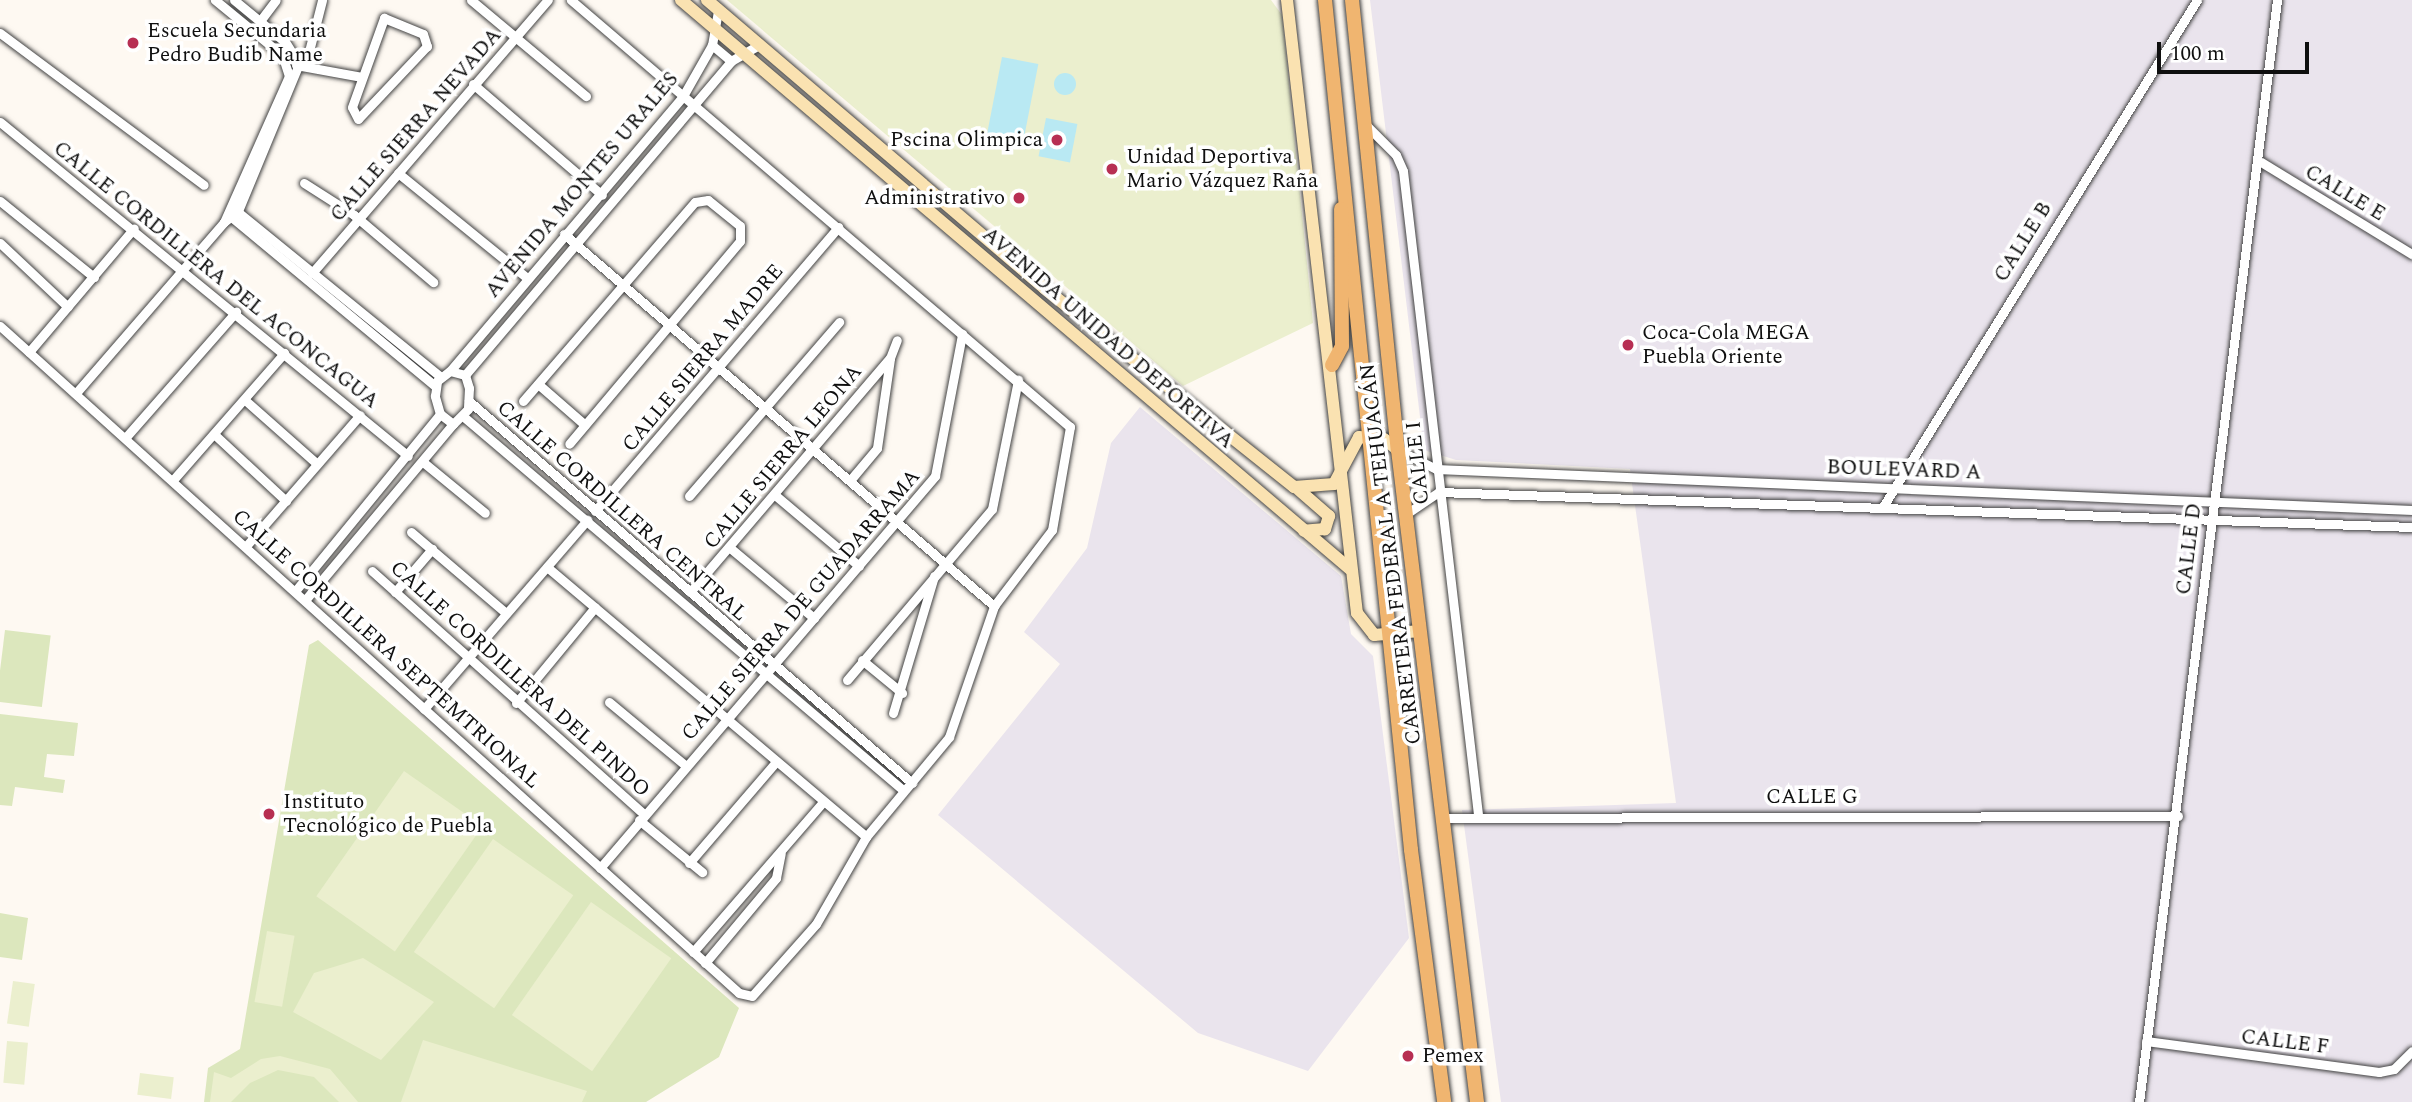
<!DOCTYPE html>
<html>
<head>
<meta charset="utf-8">
<style>
	body { margin:0 }
	#map { position:relative; width:2412px; height:1102px; overflow:hidden; background:#fef9f2; font-family:Spectral,serif }
	div>[style] { position:absolute }
	[style*='--x'] { left:calc(var(--x)*1px); top:calc(var(--y)*1px); width:calc(var(--w)*1px); rotate:calc(var(--a)*1deg) }
	.industrial>* { inset:0; background:#eae4ed }
	.green>* { inset:0; background:#dce7bd; transform-origin:0 0 }
	.pitch>* { inset:0; background:#ebefce; transform-origin:0 0 }
	.water>* { inset:0; background:#b9e9f3; transform-origin:0 0 }
	.round { border-radius:50% }
	.roads { filter:drop-shadow(0 0 2px #424242) drop-shadow(0 0 2px #424242) }
	.street>* { height:9px; margin:-4.5px; padding:0 4.5px; transform-origin:4.5px; border-radius:4.5px; background:#fff }
	.secondary>* { height:12px; margin:-6px; padding:0 6px; transform-origin:6px; border-radius:6px; background:#fae2b1 }
	.primary>* { height:14px; margin:-7px; padding:0 7px; transform-origin:7px; border-radius:7px; background:#f0b570 }
	.dots>* { width:19px; height:19px; translate:-50% -50%; box-sizing:border-box; border:4px solid #fff; border-radius:50% }
	span { translate:-50% -50%; white-space:nowrap; text-align:center; line-height:1.15; -webkit-text-stroke:7px #fff; paint-order:stroke }
	.poi-label { font-size:21px; color:#0f0f0f }
	.left { translate:0 -50%; text-align:left }
	.right { translate:-100% -50%; text-align:right }
	.street-label { font-size:21px; color:#0f0f0f }
	.scale { position:absolute; left:2157px; top:42px; width:152px; height:32px; box-sizing:border-box; border:4px solid #0f0f0f; border-top:0; padding-left:9px; font-size:21px; line-height:24px; white-space:nowrap; color:#0f0f0f; -webkit-text-stroke:5px #fff; paint-order:stroke }
</style>
</head>
<body>
<div id="map">
	<div class="industrial">
		<i style="clip-path:polygon(1370px 0,2412px 0,2412px 1102px,1501px 1102px,1462px 810px,1676px 803px,1630px 469px,1456px 460px,1424px 450px)"></i>
		<i style="clip-path:polygon(1140px 407px,1341px 576px,1351px 634px,1373px 656px,1409px 938px,1308px 1071px,1198px 1033px,938px 815px,1060px 664px,1024px 632px,1087px 548px,1111px 443px)"></i>
	</div>
	<div class="green">
		<i style="left:5px;top:630px;width:46px;height:72px;rotate:7deg"></i>
		<i style="clip-path:polygon(318px 640px,739px 1008px,719px 1057px,646px 1102px,204px 1102px,208px 1068px,240px 1049px,309px 645px)"></i>
		<i style="clip-path:polygon(0 714px,78px 723px,74px 756px,47px 754px,44px 777px,65px 780px,63px 793px,15px 787px,12px 806px,0 805px)"></i>
		<i style="clip-path:polygon(0 913px,28px 918px,22px 960px,0 957px)"></i>
	</div>
	<div class="pitch">
		<i style="clip-path:polygon(727px 0,1271px 0,1282px 15px,1313px 323px,1183px 386px)"></i>
		<i style="left:404px;top:771px;width:96px;height:153px;rotate:35deg"></i>
		<i style="left:493px;top:839px;width:98px;height:138px;rotate:35deg"></i>
		<i style="left:591px;top:902px;width:98px;height:138px;rotate:35deg"></i>
		<i style="left:267px;top:931px;width:28px;height:72px;rotate:10deg"></i>
		<i style="clip-path:polygon(363px 958px,434px 1002px,381px 1060px,293px 1012px,314px 973px)"></i>
		<i style="left:13px;top:981px;width:22px;height:43px;rotate:8deg"></i>
		<i style="clip-path:polygon(423px 1040px,587px 1091px,582px 1102px,401px 1102px)"></i>
		<i style="left:7px;top:1041px;width:21px;height:42px;rotate:5deg"></i>
		<i style="clip-path:polygon(280px 1056px,330px 1069px,358px 1102px,339px 1102px,314px 1077px,278px 1070px,250px 1083px,231px 1102px,210px 1102px,214px 1072px,231px 1078px,261px 1059px)"></i>
		<i style="left:140px;top:1073px;width:34px;height:22px;rotate:7deg"></i>
	</div>
	<div class="water">
		<i style="left:1002px;top:57px;width:37px;height:84px;rotate:11deg"></i>
		<i class="round" style="left:1054px;top:73px;width:22px;height:22px"></i>
		<i style="left:1046px;top:118px;width:32px;height:39px;rotate:11deg"></i>
	</div>
	<div class="roads">
		<div class="street">
			<i style="--x:471;--y:0;--w:150;--a:39.9"></i>
			<i style="--x:384;--y:18;--w:42;--a:22.3"></i>
			<i style="--x:423;--y:34;--w:13;--a:72"></i>
			<i style="--x:427;--y:46;--w:100;--a:133.4"></i>
			<i style="--x:358;--y:119;--w:13;--a:-117"></i>
			<i style="--x:352;--y:107;--w:95;--a:-70.2"></i>
			<i style="--x:260;--y:21;--w:26;--a:-53"></i>
			<i style="--x:0;--y:33;--w:254;--a:36.7"></i>
			<i style="--x:712;--y:45;--w:25;--a:40"></i>
			<i style="--x:306;--y:63;--w:65;--a:-75.7"></i>
			<i style="--x:296;--y:65;--w:67;--a:10.3"></i>
			<i style="--x:473;--y:84;--w:170;--a:40.7"></i>
			<i style="--x:0;--y:122;--w:527;--a:39.3"></i>
			<i style="--x:1365;--y:124;--w:44;--a:45"></i>
			<i style="--x:1396;--y:155;--w:17;--a:66"></i>
			<i style="--x:1403;--y:171;--w:647;--a:83.35"></i>
			<i style="--x:2261;--y:162;--w:177;--a:31.4"></i>
			<i style="--x:398;--y:173;--w:166;--a:39.1"></i>
			<i style="--x:304;--y:183;--w:59;--a:32.6"></i>
			<i style="--x:354;--y:215;--w:104;--a:40.3"></i>
			<i style="--x:0;--y:201;--w:121;--a:39"></i>
			<i style="--x:233;--y:208;--w:267;--a:39.1"></i>
			<i style="--x:229;--y:215;--w:269;--a:39.7"></i>
			<i style="--x:224;--y:222;--w:18;--a:-38"></i>
			<i style="--x:238;--y:211;--w:159;--a:-67.5"></i>
			<i style="--x:299;--y:64;--w:26;--a:-122"></i>
			<i style="--x:285;--y:42;--w:66;--a:-140.5"></i>
			<i style="--x:564;--y:234;--w:569;--a:40.86"></i>
			<i style="--x:0;--y:243;--w:93;--a:43.3"></i>
			<i style="--x:312;--y:273;--w:361;--a:-49.2"></i>
			<i style="--x:0;--y:326;--w:995;--a:42.07"></i>
			<i style="--x:739;--y:993;--w:13;--a:13"></i>
			<i style="--x:752;--y:996;--w:96;--a:-48.4"></i>
			<i style="--x:816;--y:924;--w:100;--a:-60.1"></i>
			<i style="--x:866;--y:837;--w:130;--a:-50.3"></i>
			<i style="--x:949;--y:737;--w:139;--a:-71"></i>
			<i style="--x:994;--y:606;--w:96;--a:-52.7"></i>
			<i style="--x:1052;--y:530;--w:105;--a:-80.1"></i>
			<i style="--x:1070;--y:427;--w:657;--a:-139.45"></i>
			<i style="--x:29;--y:352;--w:162;--a:-49.7"></i>
			<i style="--x:450;--y:371;--w:360;--a:-49.7"></i>
			<i style="--x:683;--y:96;--w:59;--a:-60.4"></i>
			<i style="--x:712;--y:45;--w:36;--a:-80"></i>
			<i style="--x:450;--y:371;--w:16;--a:15"></i>
			<i style="--x:465;--y:375;--w:14;--a:73"></i>
			<i style="--x:469;--y:388;--w:21;--a:93"></i>
			<i style="--x:468;--y:409;--w:21;--a:135"></i>
			<i style="--x:453;--y:424;--w:16;--a:-142"></i>
			<i style="--x:440;--y:414;--w:19;--a:-106"></i>
			<i style="--x:435;--y:396;--w:15;--a:-82"></i>
			<i style="--x:437;--y:381;--w:16;--a:-38"></i>
			<i style="--x:465;--y:375;--w:412;--a:-49.7"></i>
			<i style="--x:731;--y:61;--w:32;--a:-30"></i>
			<i style="--x:538;--y:384;--w:62;--a:41.1"></i>
			<i style="--x:76;--y:393;--w:226;--a:-49.1"></i>
			<i style="--x:224;--y:222;--w:160;--a:-66"></i>
			<i style="--x:289;--y:76;--w:22;--a:-108"></i>
			<i style="--x:282;--y:55;--w:87;--a:-140.6"></i>
			<i style="--x:245;--y:400;--w:96;--a:41.6"></i>
			<i style="--x:469;--y:401;--w:585;--a:40.77"></i>
			<i style="--x:523;--y:401;--w:263;--a:-49.2"></i>
			<i style="--x:695;--y:202;--w:13;--a:-9"></i>
			<i style="--x:708;--y:200;--w:41;--a:39.1"></i>
			<i style="--x:740;--y:226;--w:15;--a:90"></i>
			<i style="--x:740;--y:241;--w:265;--a:130.1"></i>
			<i style="--x:464;--y:417;--w:577;--a:40.36"></i>
			<i style="--x:215;--y:435;--w:97;--a:42.9"></i>
			<i style="--x:126;--y:437;--w:167;--a:-48.7"></i>
			<i style="--x:1398;--y:450;--w:42;--a:26.6"></i>
			<i style="--x:1436;--y:469;--w:977;--a:2.41"></i>
			<i style="--x:423;--y:462;--w:80;--a:39.4"></i>
			<i style="--x:852;--y:478;--w:39;--a:-50"></i>
			<i style="--x:877;--y:448;--w:90;--a:-81.7"></i>
			<i style="--x:173;--y:480;--w:169;--a:-48.8"></i>
			<i style="--x:775;--y:495;--w:110;--a:40.2"></i>
			<i style="--x:689;--y:496;--w:230;--a:-49.2"></i>
			<i style="--x:1884;--y:505;--w:594;--a:-58.21"></i>
			<i style="--x:595;--y:511;--w:374;--a:-49.4"></i>
			<i style="--x:1406;--y:514;--w:40;--a:-34"></i>
			<i style="--x:1439;--y:492;--w:974;--a:2.06"></i>
			<i style="--x:411;--y:532;--w:125;--a:40.5"></i>
			<i style="--x:247;--y:545;--w:172;--a:-49"></i>
			<i style="--x:729;--y:547;--w:111;--a:39.9"></i>
			<i style="--x:547;--y:567;--w:418;--a:40.2"></i>
			<i style="--x:372;--y:571;--w:365;--a:41.8"></i>
			<i style="--x:296;--y:590;--w:227;--a:-50.7"></i>
			<i style="--x:395;--y:592;--w:57;--a:-49.3"></i>
			<i style="--x:690;--y:592;--w:308;--a:-49.5"></i>
			<i style="--x:890;--y:358;--w:19;--a:-69"></i>
			<i style="--x:306;--y:599;--w:229;--a:-50"></i>
			<i style="--x:862;--y:660;--w:52;--a:39.5"></i>
			<i style="--x:847;--y:680;--w:224;--a:-49.7"></i>
			<i style="--x:992;--y:509;--w:132;--a:-78.6"></i>
			<i style="--x:609;--y:702;--w:100;--a:39.7"></i>
			<i style="--x:516;--y:703;--w:124;--a:-50.5"></i>
			<i style="--x:424;--y:709;--w:250;--a:-49.2"></i>
			<i style="--x:893;--y:713;--w:143;--a:-73.3"></i>
			<i style="--x:1446;--y:818;--w:732;--a:-0.16"></i>
			<i style="--x:639;--y:820;--w:82;--a:39.5"></i>
			<i style="--x:689;--y:863;--w:132;--a:-49.3"></i>
			<i style="--x:600;--y:868;--w:516;--a:-49.48"></i>
			<i style="--x:935;--y:476;--w:145;--a:-79.2"></i>
			<i style="--x:693;--y:952;--w:198;--a:-49.1"></i>
			<i style="--x:705;--y:963;--w:111;--a:-50.1"></i>
			<i style="--x:776;--y:878;--w:25;--a:-79"></i>
			<i style="--x:2146;--y:1041;--w:235;--a:7.6"></i>
			<i style="--x:2379;--y:1072;--w:15;--a:-11"></i>
			<i style="--x:2394;--y:1069;--w:25;--a:-45"></i>
			<i style="--x:2139;--y:1102;--w:1111;--a:-82.86"></i>
		</div>
		<div class="secondary">
			<i style="--x:681;--y:0;--w:878;--a:40.38"></i>
			<i style="--x:707;--y:0;--w:443;--a:40.5"></i>
			<i style="--x:1044;--y:288;--w:320;--a:38.5"></i>
			<i style="--x:1294;--y:487;--w:40;--a:-4.3"></i>
			<i style="--x:1334;--y:484;--w:53;--a:-62"></i>
			<i style="--x:1359;--y:437;--w:25;--a:5"></i>
			<i style="--x:1384;--y:439;--w:18;--a:38"></i>
			<i style="--x:1287;--y:0;--w:617;--a:83.49"></i>
			<i style="--x:1357;--y:613;--w:28;--a:52"></i>
			<i style="--x:1374;--y:635;--w:46;--a:-5"></i>
			<i style="--x:1299;--y:490;--w:40;--a:41"></i>
			<i style="--x:1329;--y:516;--w:14;--a:107"></i>
			<i style="--x:1325;--y:529;--w:21;--a:175"></i>
		</div>
		<div class="primary">
			<i style="--x:1325;--y:0;--w:854;--a:84.22"></i>
			<i style="--x:1411;--y:850;--w:254;--a:82.5"></i>
			<i style="--x:1352;--y:0;--w:452;--a:84.2"></i>
			<i style="--x:1398;--y:450;--w:657;--a:83.09"></i>
			<i style="--x:1332;--y:365;--w:21;--a:-62"></i>
			<i style="--x:1342;--y:346;--w:137;--a:-90.4"></i>
		</div>
	</div>
	<div class="dots">
		<i style="left:133px;top:43px;background:#b72f53"></i>
		<i style="left:1057px;top:140px;background:#b72f53"></i>
		<i style="left:1112px;top:169px;background:#b72f53"></i>
		<i style="left:1019px;top:198px;background:#b72f53"></i>
		<i style="left:1628px;top:345px;background:#b72f53"></i>
		<i style="left:269px;top:814px;background:#b72f53"></i>
		<i style="left:1408px;top:1056px;background:#b72f53"></i>
	</div>
	<div class="poi-label">
		<span class="left" style="left:147px;top:43px">Escuela Secundaria<br>Pedro Budib Name</span>
		<span class="right" style="left:1043px;top:140px">Pscina Olimpica</span>
		<span class="left" style="left:1126px;top:169px">Unidad Deportiva<br>Mario Vázquez Raña</span>
		<span class="right" style="left:1005px;top:198px">Administrativo</span>
		<span class="left" style="left:1642px;top:345px">Coca-Cola MEGA<br>Puebla Oriente</span>
		<span class="left" style="left:283px;top:814px">Instituto<br>Tecnológico de Puebla</span>
		<span class="left" style="left:1422px;top:1056px">Pemex</span>
	</div>
	<div class="street-label">
		<span style="left:416px;top:125px;rotate:-49deg">CALLE SIERRA NEVADA</span>
		<span style="left:582px;top:185px;rotate:-50deg">AVENIDA MONTES URALES</span>
		<span style="left:2345px;top:193px;rotate:31deg">CALLE E</span>
		<span style="left:2023px;top:242px;rotate:-58deg">CALLE B</span>
		<span style="left:216px;top:275px;rotate:39deg">CALLE CORDILLERA DEL ACONCAGUA</span>
		<span style="left:1108px;top:338px;rotate:41deg">AVENIDA UNIDAD DEPORTIVA</span>
		<span style="left:703px;top:358px;rotate:-50deg">CALLE SIERRA MADRE</span>
		<span style="left:783px;top:457px;rotate:-50deg">CALLE SIERRA LEONA</span>
		<span style="left:1418px;top:463px;rotate:-96deg">CALLE I</span>
		<span style="left:1904px;top:470px;rotate:2deg">BOULEVARD A</span>
		<span style="left:622px;top:511px;rotate:41deg">CALLE CORDILLERA CENTRAL</span>
		<span style="left:2189px;top:549px;rotate:-83deg">CALLE D</span>
		<span style="left:1391px;top:554px;rotate:-97deg">CARRETERA FEDERAL A TEHUACÁN</span>
		<span style="left:801px;top:605px;rotate:-49deg">CALLE SIERRA DE GUADARRAMA</span>
		<span style="left:386px;top:649px;rotate:42deg">CALLE CORDILLERA SEPTEMTRIONAL</span>
		<span style="left:520px;top:679px;rotate:42deg">CALLE CORDILLERA DEL PINDO</span>
		<span style="left:1812px;top:797px">CALLE G</span>
		<span style="left:2285px;top:1042px;rotate:7deg">CALLE F</span>
	</div>
	<div class="scale">100 m</div>
</div>
</body>
</html>
